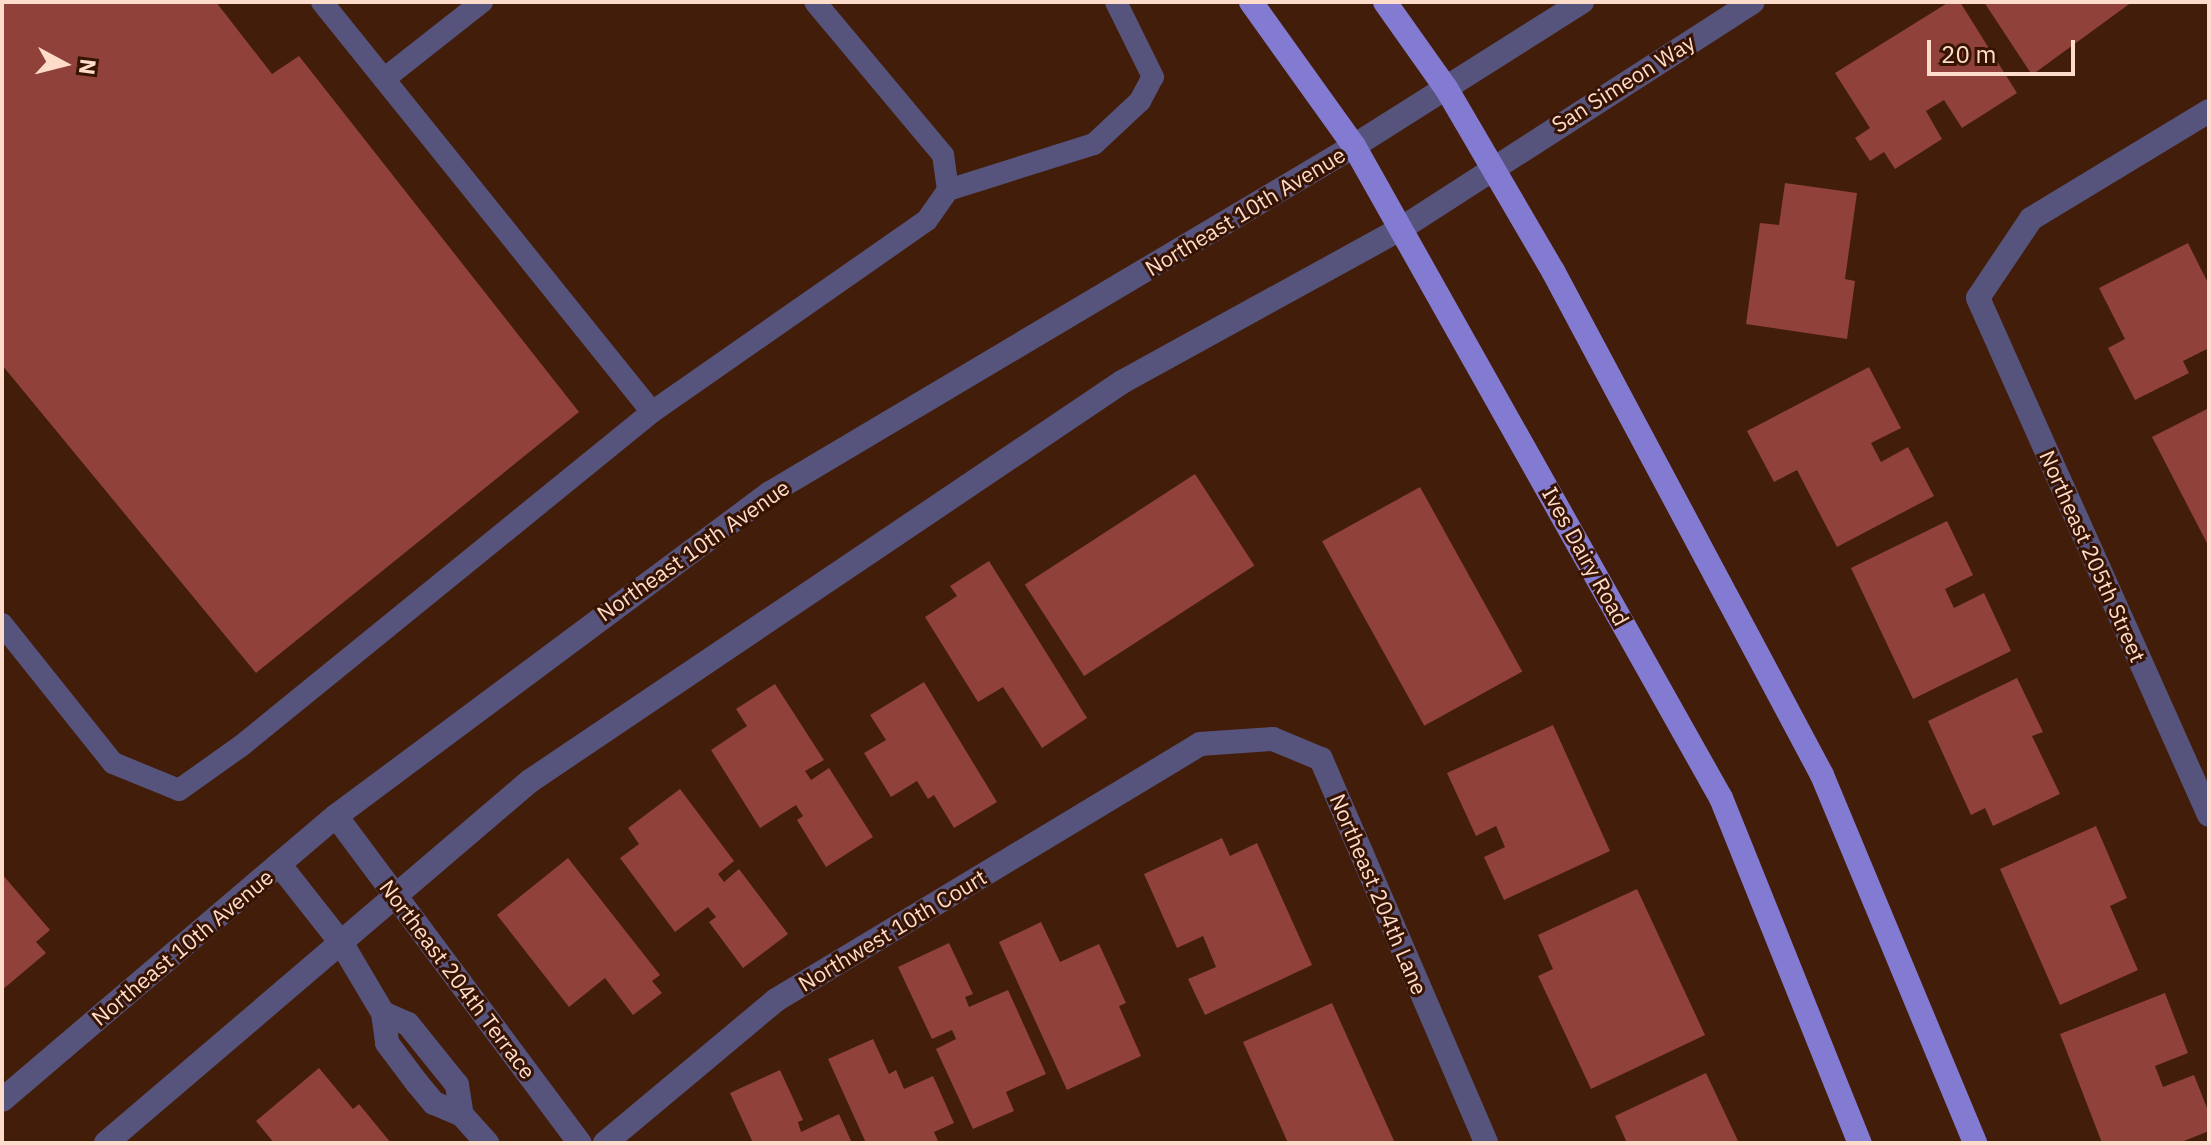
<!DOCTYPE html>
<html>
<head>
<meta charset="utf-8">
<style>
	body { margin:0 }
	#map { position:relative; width:2211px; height:1145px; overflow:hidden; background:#421d09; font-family:"IBM Plex Sans",sans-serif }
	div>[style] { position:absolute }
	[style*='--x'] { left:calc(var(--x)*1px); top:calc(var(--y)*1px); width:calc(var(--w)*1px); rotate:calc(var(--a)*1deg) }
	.building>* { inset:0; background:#8f413a; transform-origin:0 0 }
	.service>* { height:22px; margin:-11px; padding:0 11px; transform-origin:11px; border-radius:11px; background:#56537d }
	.minor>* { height:24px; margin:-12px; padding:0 12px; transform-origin:12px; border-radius:12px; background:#56537d }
	.tertiary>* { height:24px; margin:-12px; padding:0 12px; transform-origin:12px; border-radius:12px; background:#56537d }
	.primary>* { height:24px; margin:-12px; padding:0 12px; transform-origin:12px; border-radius:12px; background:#837ad1 }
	span { translate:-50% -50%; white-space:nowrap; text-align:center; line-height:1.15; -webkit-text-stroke:6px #371301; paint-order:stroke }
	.street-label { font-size:22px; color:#fddccc }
	.frame { position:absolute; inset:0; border:4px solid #fddccc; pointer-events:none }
	.north { position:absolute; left:24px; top:24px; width:80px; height:80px; -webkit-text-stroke:6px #371301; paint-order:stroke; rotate:97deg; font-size:22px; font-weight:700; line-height:32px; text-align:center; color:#fddccc }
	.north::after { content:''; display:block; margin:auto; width:28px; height:36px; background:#fddccc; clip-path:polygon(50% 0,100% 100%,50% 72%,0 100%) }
	.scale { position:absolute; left:1927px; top:40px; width:148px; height:36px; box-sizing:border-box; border:4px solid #fddccc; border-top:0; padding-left:10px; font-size:24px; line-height:28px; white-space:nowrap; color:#fddccc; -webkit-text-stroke:6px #371301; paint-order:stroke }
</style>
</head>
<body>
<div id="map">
	<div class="building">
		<i style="clip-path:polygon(2px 2px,216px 2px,272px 74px,299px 56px,579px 412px,256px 673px,2px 365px)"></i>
		<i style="clip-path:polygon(1949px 2px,1960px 2px,2017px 93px,1962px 128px,1944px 100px,1926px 111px,1942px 139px,1895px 169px,1884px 152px,1870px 161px,1855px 138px,1870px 128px,1835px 73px)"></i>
		<i style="clip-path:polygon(1984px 2px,2132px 2px,2032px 75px)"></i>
		<i style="clip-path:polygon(1785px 183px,1857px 193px,1845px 279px,1855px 281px,1847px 339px,1746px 324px,1760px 223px,1779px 225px)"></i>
		<i style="clip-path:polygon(2188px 243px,2209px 285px,2209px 348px,2183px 361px,2189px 373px,2135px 400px,2108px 348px,2125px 339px,2099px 288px)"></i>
		<i style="clip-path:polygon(1869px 367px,1901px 428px,1871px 443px,1881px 462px,1908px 447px,1934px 496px,1837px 547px,1797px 470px,1774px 482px,1747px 431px)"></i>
		<i style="clip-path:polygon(2209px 408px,2209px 547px,2152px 437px)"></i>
		<i style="left:1195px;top:474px;width:109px;height:203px;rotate:57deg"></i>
		<i style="left:1420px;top:487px;width:211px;height:112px;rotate:61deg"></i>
		<i style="clip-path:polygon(1947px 521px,1973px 575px,1945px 589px,1954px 608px,1984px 593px,2011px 651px,1913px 699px,1851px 568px)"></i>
		<i style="clip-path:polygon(989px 561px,1087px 718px,1042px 748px,1003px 687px,978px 702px,925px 617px,957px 596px,950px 586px)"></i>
		<i style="clip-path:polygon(2017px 678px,2043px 732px,2032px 736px,2060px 794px,1993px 826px,1985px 808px,1971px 815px,1928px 721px)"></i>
		<i style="clip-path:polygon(924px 682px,997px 802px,954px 828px,934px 795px,928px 799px,917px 781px,891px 797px,864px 753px,886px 740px,870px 715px)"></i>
		<i style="clip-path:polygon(775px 684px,824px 760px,805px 771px,811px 780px,829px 768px,873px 837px,826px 867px,797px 820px,803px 816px,796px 805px,760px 828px,711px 750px,747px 726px,736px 709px)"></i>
		<i style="clip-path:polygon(1553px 725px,1610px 851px,1504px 900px,1484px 857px,1505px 847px,1496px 826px,1476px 836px,1447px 773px)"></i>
		<i style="clip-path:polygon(680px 789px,734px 861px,718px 874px,724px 882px,739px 869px,788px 934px,743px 968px,709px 922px,716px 917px,708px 907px,675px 932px,620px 858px,639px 844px,628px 828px)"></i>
		<i style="clip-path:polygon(2096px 826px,2127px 898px,2110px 906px,2138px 970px,2060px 1005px,2000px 869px)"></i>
		<i style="clip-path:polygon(1222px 838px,1230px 856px,1257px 843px,1312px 965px,1205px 1015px,1188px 979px,1216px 967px,1203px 936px,1177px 948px,1144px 874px)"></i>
		<i style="clip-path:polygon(568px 858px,660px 975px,652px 981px,662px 993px,633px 1015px,605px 978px,569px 1007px,497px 915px)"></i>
		<i style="clip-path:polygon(2px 874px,50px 930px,36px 942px,46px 953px,2px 990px)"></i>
		<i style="clip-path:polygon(1637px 889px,1705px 1035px,1591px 1089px,1538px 976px,1553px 969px,1538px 935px)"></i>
		<i style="clip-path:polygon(1041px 922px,1060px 962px,1099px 944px,1126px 1003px,1119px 1006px,1141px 1056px,1067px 1090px,999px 942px)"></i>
		<i style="clip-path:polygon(949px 943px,973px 994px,965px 997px,969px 1007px,1008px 990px,1046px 1074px,1006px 1092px,1014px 1111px,973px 1129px,936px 1049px,956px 1039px,952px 1030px,932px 1039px,898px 967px)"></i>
		<i style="clip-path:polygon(2165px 993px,2188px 1053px,2155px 1066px,2163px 1087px,2194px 1075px,2209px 1113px,2209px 1131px,2179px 1143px,2102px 1143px,2060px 1034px)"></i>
		<i style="clip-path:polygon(1332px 1003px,1395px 1143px,1288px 1143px,1243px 1042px)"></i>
		<i style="clip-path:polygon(873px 1039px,889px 1074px,896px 1070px,904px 1089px,933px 1076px,954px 1123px,934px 1132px,939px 1143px,866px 1143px,828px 1059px)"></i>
		<i style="clip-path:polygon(319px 1068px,353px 1109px,359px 1104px,391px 1143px,274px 1143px,256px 1121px)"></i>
		<i style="clip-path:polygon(780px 1070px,803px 1120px,798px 1122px,801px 1132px,839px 1114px,852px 1143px,753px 1143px,730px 1093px)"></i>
		<i style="clip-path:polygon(1706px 1073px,1739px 1143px,1627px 1143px,1615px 1116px)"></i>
	</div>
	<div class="service">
		<i style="--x:322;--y:2;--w:526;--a:51.17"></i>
		<i style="--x:384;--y:79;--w:125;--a:-38.2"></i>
		<i style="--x:948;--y:190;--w:153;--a:-17.5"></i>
		<i style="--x:1094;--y:144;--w:63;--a:-43.1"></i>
		<i style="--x:1140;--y:101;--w:27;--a:-62"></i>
		<i style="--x:1153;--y:77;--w:84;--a:-116.3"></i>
		<i style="--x:2;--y:624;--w:178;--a:51.4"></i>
		<i style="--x:113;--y:763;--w:71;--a:22.2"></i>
		<i style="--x:179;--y:790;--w:76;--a:-35.4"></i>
		<i style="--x:241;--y:746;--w:530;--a:-39.1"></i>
		<i style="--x:652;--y:412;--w:335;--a:-34.9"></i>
		<i style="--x:927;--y:220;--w:37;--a:-55"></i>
		<i style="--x:948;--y:190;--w:35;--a:-98"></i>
		<i style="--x:943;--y:155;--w:199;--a:-129.9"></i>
	</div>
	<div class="minor">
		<i style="--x:2209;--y:111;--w:208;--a:148.8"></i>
		<i style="--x:2031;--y:219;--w:95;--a:123.9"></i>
		<i style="--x:1978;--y:298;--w:566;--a:65.92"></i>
		<i style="--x:336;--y:816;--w:408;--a:53.3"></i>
		<i style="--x:279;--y:864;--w:102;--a:51.8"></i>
		<i style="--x:342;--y:944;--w:80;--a:59.3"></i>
		<i style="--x:383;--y:1013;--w:27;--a:24"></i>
		<i style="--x:408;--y:1024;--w:78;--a:51.2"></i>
		<i style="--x:457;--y:1085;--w:30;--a:81"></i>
		<i style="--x:462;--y:1115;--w:38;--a:48"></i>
		<i style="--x:383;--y:1013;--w:30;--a:82"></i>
		<i style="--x:387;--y:1043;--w:50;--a:53.1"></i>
		<i style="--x:417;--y:1083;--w:26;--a:50"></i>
		<i style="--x:434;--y:1103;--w:30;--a:23"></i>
		<i style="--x:605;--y:1143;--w:223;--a:-39.9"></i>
		<i style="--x:776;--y:1000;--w:495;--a:-31.1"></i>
		<i style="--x:1200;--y:744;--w:73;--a:-3.9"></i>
		<i style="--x:1273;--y:739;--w:52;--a:22.6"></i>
		<i style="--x:1321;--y:759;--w:418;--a:66.7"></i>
	</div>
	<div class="tertiary">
		<i style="--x:2;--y:1100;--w:438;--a:-40.4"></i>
		<i style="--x:336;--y:816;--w:541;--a:-36.66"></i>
		<i style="--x:770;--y:493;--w:679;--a:-30.72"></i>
		<i style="--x:1354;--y:146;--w:270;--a:-32.3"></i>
		<i style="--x:106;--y:1143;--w:558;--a:-40.49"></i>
		<i style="--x:530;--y:781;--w:714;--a:-33.98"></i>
		<i style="--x:1122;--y:382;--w:320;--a:-28.8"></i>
		<i style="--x:1402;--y:228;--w:417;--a:-32.8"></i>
	</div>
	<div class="primary">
		<i style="--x:1251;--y:2;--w:177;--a:54.4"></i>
		<i style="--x:1354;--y:146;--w:748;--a:60.63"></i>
		<i style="--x:1721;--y:798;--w:372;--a:68.1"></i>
		<i style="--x:1385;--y:2;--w:105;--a:54.7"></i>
		<i style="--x:1446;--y:88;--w:212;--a:59.7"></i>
		<i style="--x:1553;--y:271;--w:571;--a:61.91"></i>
		<i style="--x:1822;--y:775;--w:399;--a:67.4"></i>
	</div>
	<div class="street-label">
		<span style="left:1623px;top:83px;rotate:-32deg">San Simeon Way</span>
		<span style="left:1245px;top:211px;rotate:-31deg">Northeast 10th Avenue</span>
		<span style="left:693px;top:550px;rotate:-35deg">Northeast 10th Avenue</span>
		<span style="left:1586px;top:556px;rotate:61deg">Ives Dairy Road</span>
		<span style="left:2093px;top:556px;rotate:66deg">Northeast 205th Street</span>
		<span style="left:1379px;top:894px;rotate:67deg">Northeast 204th Lane</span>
		<span style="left:892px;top:930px;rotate:-31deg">Northwest 10th Court</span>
		<span style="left:182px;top:947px;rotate:-40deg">Northeast 10th Avenue</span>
		<span style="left:458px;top:979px;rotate:53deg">Northeast 204th Terrace</span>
	</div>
	<div class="frame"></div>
	<div class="north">N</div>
	<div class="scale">20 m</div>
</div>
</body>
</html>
